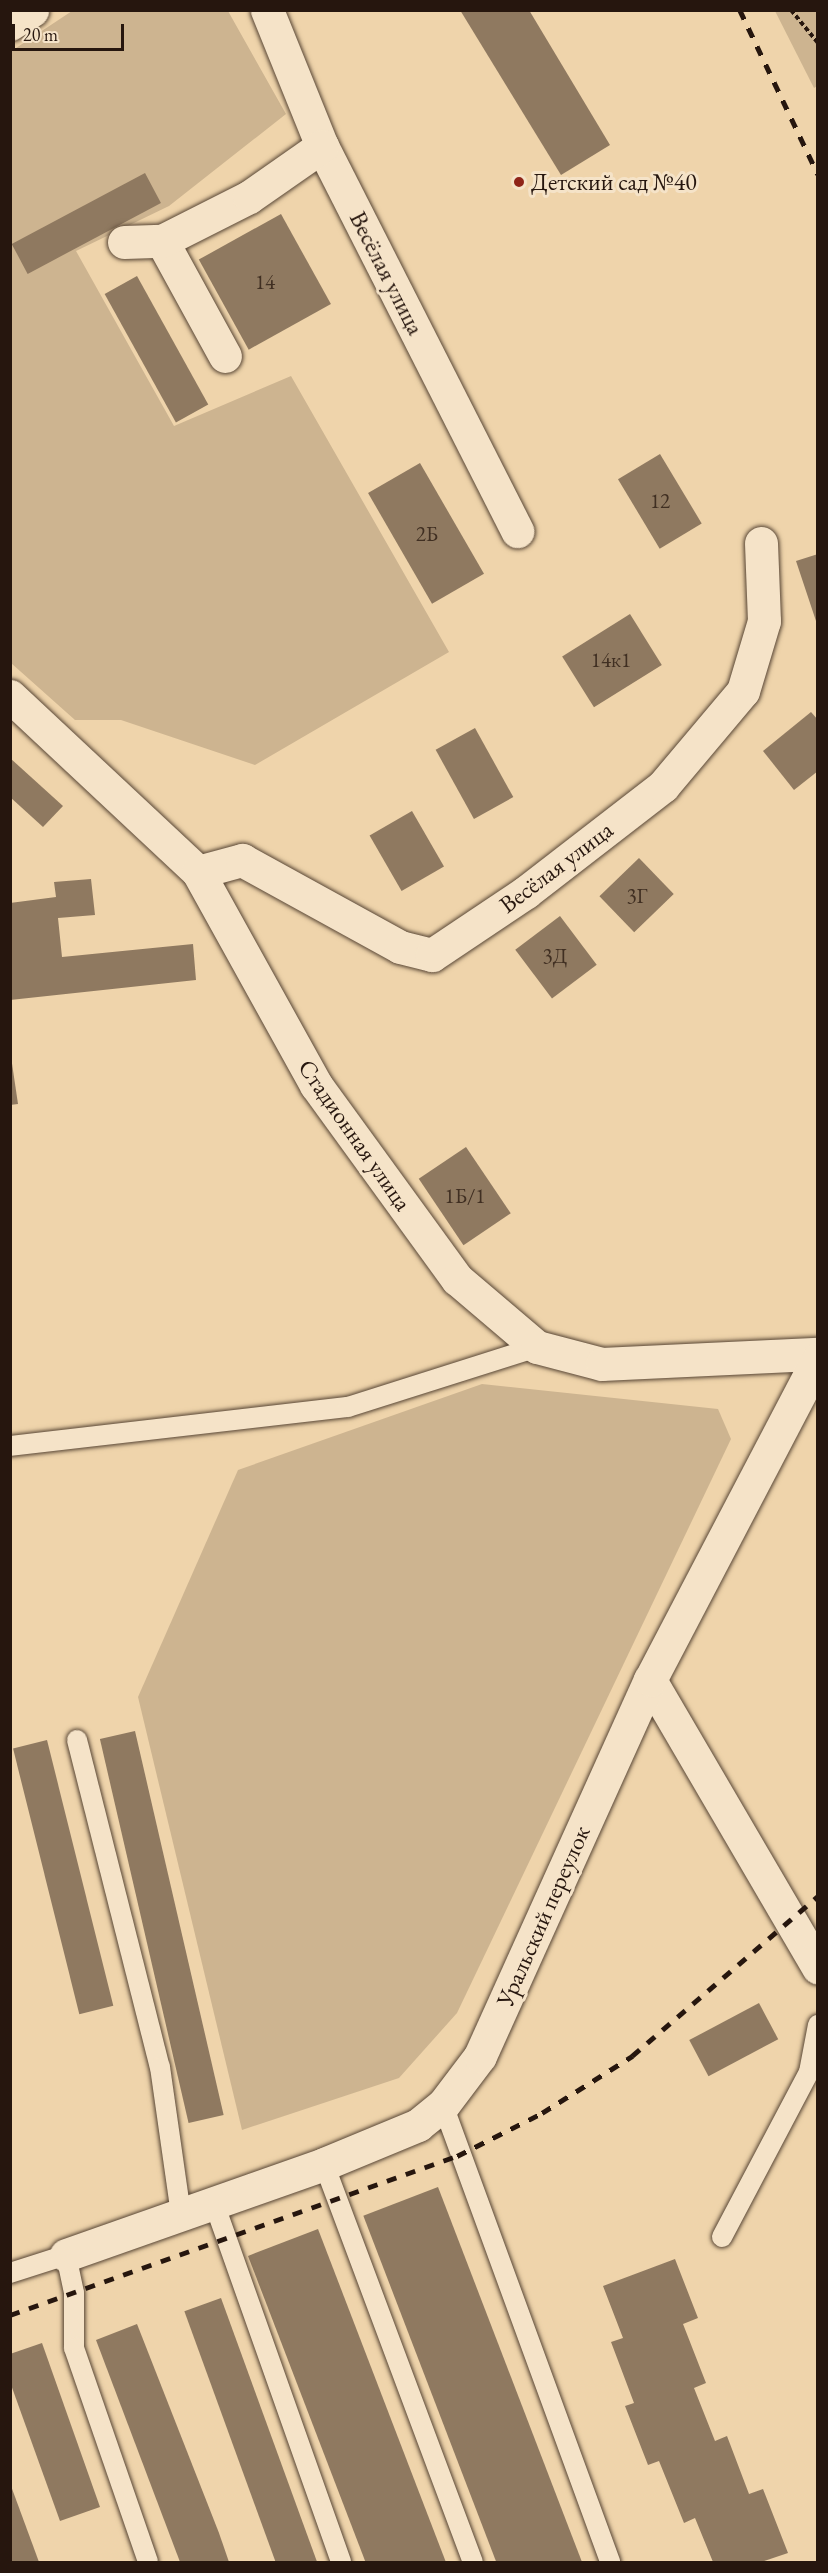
<!DOCTYPE html>
<html>
<head>
<meta charset="utf-8">
<style>
	body { margin:0 }
	#map { position:relative; width:828px; height:2573px; overflow:hidden; background:#efd4ab; font-family:"EB Garamond",serif }
	div>[style] { position:absolute }
	[style*='--x'] { left:calc(var(--x)*1px); top:calc(var(--y)*1px); width:calc(var(--w)*1px); rotate:calc(var(--a)*1deg) }
	.green>* { inset:0; background:#cdb490 }
	.building>* { inset:0; background:#8f7960; transform-origin:0 0 }
	.path>* { height:4px; margin-top:-2px; transform-origin:0; background:repeating-linear-gradient(90deg,#26160e 0 4.5px,transparent 0 7.5px) }
	.roads { filter:drop-shadow(0 0 2px #584635) drop-shadow(0 0 2px #584635) }
	.service>* { height:20px; margin:-10px; padding:0 10px; transform-origin:10px; border-radius:10px; background:#f5e3c8 }
	.minor>* { height:33px; margin:-16.5px; padding:0 16.5px; transform-origin:16.5px; border-radius:16.5px; background:#f5e3c8 }
	.rail>* { height:4.5px; margin-top:-2.25px; transform-origin:0; background:repeating-linear-gradient(90deg,#26160e 0 10px,transparent 0 20px) }
	.dots>* { width:16px; height:16px; translate:-50% -50%; box-sizing:border-box; border:3px solid #f5e3c8; border-radius:50% }
	span { translate:-50% -50%; white-space:nowrap; text-align:center; line-height:1.15; -webkit-text-stroke:6px #f5e3c8; paint-order:stroke }
	.number-label { font-size:21px; color:#402f22 }
	.number-label span { -webkit-text-stroke-width:0 }
	.poi-label { font-size:24px; color:#26160e }
	.left { translate:0 -50%; text-align:left }
	.street-label { font-size:24px; color:#26160e }
	.frame { position:absolute; inset:0; border:12px solid #26160e; pointer-events:none }
	.scale { position:absolute; left:12px; top:24px; width:112px; height:27px; box-sizing:border-box; border:3px solid #26160e; border-top:0; padding-left:8px; font-size:18px; line-height:21px; white-space:nowrap; color:#26160e; -webkit-text-stroke:4px #f5e3c8; paint-order:stroke }
</style>
</head>
<body>
<div id="map">
	<div class="green">
		<i style="clip-path:polygon(72px 11px,228px 11px,286px 114px,169px 206px,76px 251px,174px 426px,291px 376px,449px 652px,255px 765px,121px 720px,75px 720px,11px 663px,10px 52px)"></i>
		<i style="clip-path:polygon(775px 11px,817px 11px,817px 86px,814px 88px)"></i>
		<i style="clip-path:polygon(482px 1384px,718px 1409px,731px 1439px,457px 2013px,399px 2078px,242px 2130px,138px 1697px,238px 1470px)"></i>
	</div>
	<div class="building">
		<i style="clip-path:polygon(460px 10px,529px 10px,610px 145px,561px 175px)"></i>
		<i style="left:145px;top:173px;width:34px;height:151px;rotate:62deg"></i>
		<i style="left:281px;top:214px;width:103px;height:94px;rotate:61deg"></i>
		<i style="left:137px;top:276px;width:147px;height:37px;rotate:61deg"></i>
		<i style="left:660px;top:454px;width:81px;height:49px;rotate:59deg"></i>
		<i style="left:420px;top:463px;width:128px;height:60px;rotate:60deg"></i>
		<i style="clip-path:polygon(818px 554px,818px 624px,817px 624px,796px 561px)"></i>
		<i style="left:630px;top:614px;width:60px;height:80px;rotate:58deg"></i>
		<i style="clip-path:polygon(811px 712px,818px 720px,818px 771px,794px 790px,763px 751px)"></i>
		<i style="left:475px;top:728px;width:79px;height:45px;rotate:61deg"></i>
		<i style="clip-path:polygon(10px 758px,63px 806px,43px 827px,10px 797px)"></i>
		<i style="left:412px;top:811px;width:64px;height:49px;rotate:60deg"></i>
		<i style="left:639px;top:858px;width:50px;height:55px;rotate:46deg"></i>
		<i style="clip-path:polygon(91px 879px,95px 915px,58px 918px,62px 957px,193px 944px,196px 980px,10px 1000px,10px 903px,56px 897px,54px 882px)"></i>
		<i style="left:560px;top:916px;width:61px;height:56px;rotate:53deg"></i>
		<i style="clip-path:polygon(10px 1050px,18px 1104px,10px 1105px)"></i>
		<i style="left:466px;top:1147px;width:80px;height:57px;rotate:56deg"></i>
		<i style="left:135px;top:1731px;width:394px;height:36px;rotate:77deg"></i>
		<i style="left:47px;top:1740px;width:274px;height:35px;rotate:76deg"></i>
		<i style="left:759px;top:2003px;width:41px;height:79px;rotate:62deg"></i>
		<i style="left:438px;top:2187px;width:401px;height:80px;rotate:69deg"></i>
		<i style="left:318px;top:2229px;width:356px;height:75px;rotate:69deg"></i>
		<i style="clip-path:polygon(675px 2259px,698px 2318px,683px 2324px,706px 2383px,694px 2388px,715px 2441px,727px 2436px,749px 2494px,763px 2489px,788px 2553px,761px 2562px,713px 2562px,695px 2518px,684px 2523px,659px 2461px,648px 2465px,625px 2406px,634px 2403px,611px 2342px,623px 2338px,603px 2286px)"></i>
		<i style="left:221px;top:2298px;width:281px;height:39px;rotate:70deg"></i>
		<i style="clip-path:polygon(137px 2324px,219px 2533px,229px 2562px,180px 2562px,96px 2340px)"></i>
		<i style="clip-path:polygon(42px 2343px,100px 2507px,60px 2521px,10px 2382px,10px 2354px)"></i>
		<i style="clip-path:polygon(10px 2486px,11px 2486px,39px 2562px,10px 2562px)"></i>
	</div>
	<div class="path">
		<i style="--x:791;--y:10;--w:43;--a:50.7"></i>
	</div>
	<div class="roads">
		<div class="service">
			<i style="--x:10;--y:1446;--w:340;--a:-6.6"></i>
			<i style="--x:348;--y:1407;--w:198;--a:-17.6"></i>
			<i style="--x:77;--y:1740;--w:337;--a:75.8"></i>
			<i style="--x:160;--y:2067;--w:148;--a:81.9"></i>
			<i style="--x:443;--y:2105;--w:487;--a:69.9"></i>
			<i style="--x:324;--y:2164;--w:425;--a:69.5"></i>
			<i style="--x:214;--y:2203;--w:381;--a:70.5"></i>
			<i style="--x:722;--y:2237;--w:187;--a:-62.2"></i>
			<i style="--x:809;--y:2072;--w:48;--a:-79.2"></i>
			<i style="--x:10;--y:2273;--w:59;--a:-17.8"></i>
			<i style="--x:66;--y:2255;--w:39;--a:78"></i>
			<i style="--x:74;--y:2293;--w:55;--a:90"></i>
			<i style="--x:74;--y:2348;--w:226;--a:70.9"></i>
		</div>
		<div class="minor">
			<i style="--x:267;--y:10;--w:147;--a:68"></i>
			<i style="--x:322;--y:146;--w:432;--a:63.1"></i>
			<i style="--x:10;--y:24;--w:26;--a:-32"></i>
			<i style="--x:162;--y:241;--w:131;--a:61.3"></i>
			<i style="--x:124;--y:242;--w:38;--a:-2"></i>
			<i style="--x:162;--y:241;--w:97;--a:-26.8"></i>
			<i style="--x:249;--y:197;--w:89;--a:-34.9"></i>
			<i style="--x:10;--y:696;--w:258;--a:43.1"></i>
			<i style="--x:198;--y:872;--w:244;--a:61"></i>
			<i style="--x:316;--y:1085;--w:240;--a:54"></i>
			<i style="--x:457;--y:1279;--w:105;--a:40.4"></i>
			<i style="--x:537;--y:1347;--w:67;--a:14.7"></i>
			<i style="--x:602;--y:1364;--w:216;--a:-2.7"></i>
			<i style="--x:198;--y:872;--w:46;--a:-15.3"></i>
			<i style="--x:242;--y:860;--w:180;--a:28.8"></i>
			<i style="--x:400;--y:947;--w:33;--a:14"></i>
			<i style="--x:432;--y:955;--w:113;--a:-33.8"></i>
			<i style="--x:526;--y:892;--w:173;--a:-37.7"></i>
			<i style="--x:663;--y:786;--w:124;--a:-49.9"></i>
			<i style="--x:743;--y:691;--w:73;--a:-73.3"></i>
			<i style="--x:764;--y:621;--w:78;--a:-92.2"></i>
			<i style="--x:650;--y:1680;--w:333;--a:59.7"></i>
			<i style="--x:66;--y:2255;--w:274;--a:-19.4"></i>
			<i style="--x:324;--y:2164;--w:102;--a:-22.5"></i>
			<i style="--x:418;--y:2125;--w:32;--a:-39"></i>
			<i style="--x:443;--y:2105;--w:61;--a:-52.9"></i>
			<i style="--x:480;--y:2056;--w:413;--a:-65.7"></i>
			<i style="--x:650;--y:1680;--w:362;--a:-62.4"></i>
		</div>
	</div>
	<div class="rail">
		<i style="--x:740;--y:10;--w:182;--a:64.6"></i>
		<i style="--x:10;--y:2315;--w:474;--a:-19.6"></i>
		<i style="--x:457;--y:2156;--w:95;--a:-26.8"></i>
		<i style="--x:542;--y:2113;--w:107;--a:-32.3"></i>
		<i style="--x:632;--y:2056;--w:245;--a:-40.7"></i>
	</div>
	<div class="dots">
		<i style="left:519px;top:182px;background:#8f2418"></i>
	</div>
	<div class="number-label">
		<span style="left:265px;top:282px">14</span>
		<span style="left:660px;top:501px">12</span>
		<span style="left:427px;top:534px">2Б</span>
		<span style="left:611px;top:660px">14к1</span>
		<span style="left:637px;top:896px">3Г</span>
		<span style="left:555px;top:956px">3Д</span>
		<span style="left:465px;top:1196px">1Б/1</span>
	</div>
	<div class="poi-label">
		<span class="left" style="left:531px;top:182px">Детский сад №40</span>
	</div>
	<div class="street-label">
		<span style="left:387px;top:273px;rotate:63deg">Весёлая улица</span>
		<span style="left:556px;top:867px;rotate:-37deg">Весёлая улица</span>
		<span style="left:355px;top:1135px;rotate:55deg">Стадионная улица</span>
		<span style="left:543px;top:1916px;rotate:-66deg">Уральский переулок</span>
	</div>
	<div class="frame"></div>
	<div class="scale">20 m</div>
</div>
</body>
</html>
